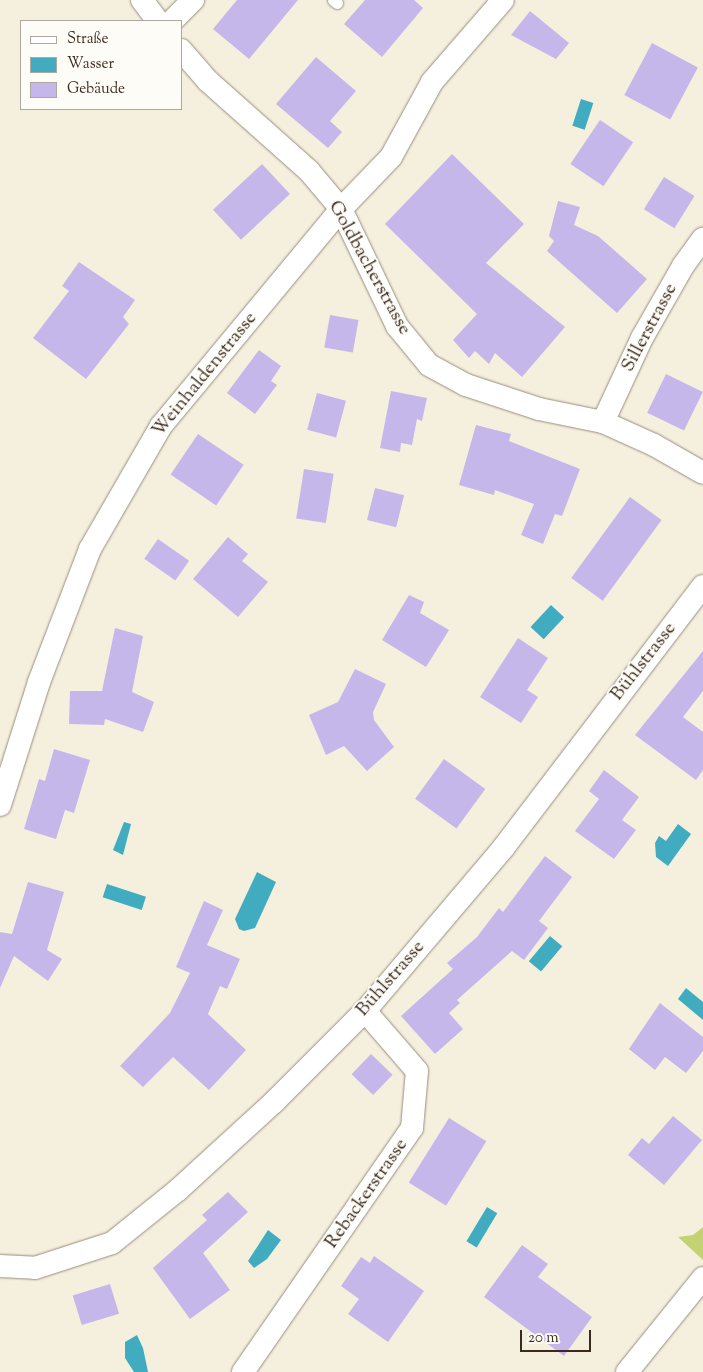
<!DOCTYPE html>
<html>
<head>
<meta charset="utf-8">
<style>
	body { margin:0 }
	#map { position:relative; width:703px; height:1372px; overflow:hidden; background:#f5f0de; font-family:"Sorts Mill Goudy",serif }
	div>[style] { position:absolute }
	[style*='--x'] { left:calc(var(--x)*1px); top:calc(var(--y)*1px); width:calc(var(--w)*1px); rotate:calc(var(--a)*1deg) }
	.green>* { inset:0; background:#c4d274 }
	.water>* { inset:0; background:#41acc0; transform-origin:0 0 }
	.building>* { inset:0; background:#c5b7ea; transform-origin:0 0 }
	.roads { filter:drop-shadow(0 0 1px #988d7e) drop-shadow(0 0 1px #988d7e) }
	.lane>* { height:11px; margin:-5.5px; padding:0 5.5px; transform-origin:5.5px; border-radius:5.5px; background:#fff }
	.street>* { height:22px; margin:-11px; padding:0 11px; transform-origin:11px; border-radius:11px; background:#fff }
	span { translate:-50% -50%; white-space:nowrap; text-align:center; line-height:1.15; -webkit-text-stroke:4px #fdfcf7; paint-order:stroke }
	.street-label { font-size:19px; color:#3b2a1e }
	.legend { position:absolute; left:20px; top:20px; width:162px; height:90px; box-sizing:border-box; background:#fdfcf7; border:1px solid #afa8a0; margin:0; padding:6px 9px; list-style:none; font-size:15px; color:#3b2a1e }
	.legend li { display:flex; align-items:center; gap:10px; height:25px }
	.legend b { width:25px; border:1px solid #afa8a0 }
	.scale { position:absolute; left:520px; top:1330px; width:71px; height:22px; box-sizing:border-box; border:2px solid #3b2a1e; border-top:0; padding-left:6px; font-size:15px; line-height:18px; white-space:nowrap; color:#3b2a1e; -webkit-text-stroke:4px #fdfcf7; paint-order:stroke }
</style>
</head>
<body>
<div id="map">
	<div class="green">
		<i style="clip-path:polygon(703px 1227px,703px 1260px,678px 1237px,693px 1235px)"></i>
	</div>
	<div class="water">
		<i style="left:581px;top:99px;width:13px;height:28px;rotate:18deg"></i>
		<i style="left:551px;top:605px;width:18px;height:30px;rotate:43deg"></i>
		<i style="clip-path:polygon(124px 822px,131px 824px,123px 855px,113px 850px)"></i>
		<i style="clip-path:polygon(678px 824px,691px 834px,668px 866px,656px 857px,655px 843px,659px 836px,666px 841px)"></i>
		<i style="clip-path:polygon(257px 872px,276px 882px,255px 928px,244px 931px,239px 929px,235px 919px)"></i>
		<i style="left:107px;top:884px;width:41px;height:14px;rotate:18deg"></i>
		<i style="left:550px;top:936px;width:16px;height:33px;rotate:40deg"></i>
		<i style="clip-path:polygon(686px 988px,703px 1002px,703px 1020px,678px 999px)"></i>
		<i style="left:487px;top:1207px;width:12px;height:40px;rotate:31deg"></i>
		<i style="clip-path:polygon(268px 1230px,281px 1240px,267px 1259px,254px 1268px,248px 1261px)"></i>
		<i style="clip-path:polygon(137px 1335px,143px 1348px,148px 1372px,134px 1372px,125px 1358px,125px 1342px)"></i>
	</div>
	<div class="building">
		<i style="clip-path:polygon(237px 0,298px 0,249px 59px,213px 29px)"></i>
		<i style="clip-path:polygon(365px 0,414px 0,423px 8px,382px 57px,344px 24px)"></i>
		<i style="clip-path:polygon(530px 11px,569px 43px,556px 59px,511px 35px)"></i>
		<i style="left:652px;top:43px;width:52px;height:59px;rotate:28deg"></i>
		<i style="clip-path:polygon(316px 57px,356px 91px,330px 121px,342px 132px,328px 148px,276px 104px)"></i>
		<i style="left:600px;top:120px;width:40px;height:53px;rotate:34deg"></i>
		<i style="clip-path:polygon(452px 154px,524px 224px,486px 263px,565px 327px,522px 377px,495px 353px,489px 364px,475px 351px,469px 358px,453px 340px,477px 314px,385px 224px)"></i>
		<i style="left:262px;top:164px;width:41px;height:67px;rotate:47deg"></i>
		<i style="left:664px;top:177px;width:36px;height:38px;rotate:32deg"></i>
		<i style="clip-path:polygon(558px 201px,580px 207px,574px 225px,598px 236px,647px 279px,617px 313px,547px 251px,554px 241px,549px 236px)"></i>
		<i style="clip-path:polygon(79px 262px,135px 300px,123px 317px,129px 324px,86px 379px,33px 338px,69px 291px,62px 286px)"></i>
		<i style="left:330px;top:315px;width:29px;height:33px;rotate:10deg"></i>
		<i style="clip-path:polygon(259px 350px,281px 366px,271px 381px,277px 385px,255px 414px,227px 393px)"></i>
		<i style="left:666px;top:374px;width:41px;height:43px;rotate:26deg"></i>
		<i style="clip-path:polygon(391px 391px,427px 398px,422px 421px,417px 419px,412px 445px,401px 443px,400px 452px,380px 448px)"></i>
		<i style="left:317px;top:393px;width:30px;height:38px;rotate:15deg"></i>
		<i style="clip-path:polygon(476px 425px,511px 434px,509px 441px,580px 469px,562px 516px,555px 514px,543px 544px,521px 535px,534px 504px,495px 490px,494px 495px,459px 485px)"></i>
		<i style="left:198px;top:434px;width:55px;height:49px;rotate:34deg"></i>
		<i style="left:304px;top:469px;width:30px;height:50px;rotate:9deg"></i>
		<i style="left:375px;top:488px;width:30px;height:33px;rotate:14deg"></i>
		<i style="left:630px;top:497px;width:39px;height:100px;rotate:36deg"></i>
		<i style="clip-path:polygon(228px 537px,248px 554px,242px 561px,268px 582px,238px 617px,193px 579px)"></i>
		<i style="left:158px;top:539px;width:38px;height:24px;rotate:35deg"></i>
		<i style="clip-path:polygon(409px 595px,424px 602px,420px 613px,449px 630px,426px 667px,382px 640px)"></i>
		<i style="clip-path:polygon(115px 628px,143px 636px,132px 692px,154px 702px,143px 732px,105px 719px,104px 725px,69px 724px,70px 691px,102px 691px)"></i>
		<i style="clip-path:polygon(518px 638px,548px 658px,527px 690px,538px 697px,521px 723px,480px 697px)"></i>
		<i style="clip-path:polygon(703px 651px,703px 691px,683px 717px,703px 732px,703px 770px,696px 780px,635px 735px)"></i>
		<i style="clip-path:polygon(355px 669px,386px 684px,373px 712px,374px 720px,394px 747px,367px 771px,344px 746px,326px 755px,309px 715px,338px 702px)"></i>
		<i style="clip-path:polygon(54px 749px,90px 760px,74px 813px,65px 810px,56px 839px,24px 829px,39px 779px,45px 781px)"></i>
		<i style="left:444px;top:759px;width:51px;height:49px;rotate:36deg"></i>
		<i style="clip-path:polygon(604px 770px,639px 797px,622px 820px,636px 830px,614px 859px,575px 831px,599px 799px,589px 791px)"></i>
		<i style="clip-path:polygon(545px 856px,572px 877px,539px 921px,548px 928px,524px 960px,512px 951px,457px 1000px,460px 1003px,449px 1013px,463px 1029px,435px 1054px,401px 1016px,453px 969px,447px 963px,477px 937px,499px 908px,503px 912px)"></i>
		<i style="clip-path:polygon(28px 882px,64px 892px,47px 950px,62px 959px,48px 981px,14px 956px,0 988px,0 932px,12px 934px)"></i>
		<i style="clip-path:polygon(204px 901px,223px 910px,207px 945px,240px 959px,227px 989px,220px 986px,208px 1014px,246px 1050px,209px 1090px,173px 1057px,143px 1087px,120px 1066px,170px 1013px,190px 973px,176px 967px)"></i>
		<i style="clip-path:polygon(660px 1003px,703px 1037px,703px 1051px,686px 1073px,665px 1057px,655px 1070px,629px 1049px)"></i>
		<i style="left:371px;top:1054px;width:30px;height:28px;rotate:44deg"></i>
		<i style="clip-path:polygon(673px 1116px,702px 1140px,664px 1185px,628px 1155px,642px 1138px,649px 1144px)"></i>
		<i style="left:449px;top:1118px;width:44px;height:76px;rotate:32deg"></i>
		<i style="clip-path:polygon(228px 1192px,248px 1212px,203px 1253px,230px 1290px,190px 1319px,153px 1268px,207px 1220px,202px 1215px)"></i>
		<i style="clip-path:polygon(522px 1245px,548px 1264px,538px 1277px,592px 1317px,564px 1356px,484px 1297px)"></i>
		<i style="clip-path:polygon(374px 1256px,424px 1291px,388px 1342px,348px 1314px,359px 1299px,341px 1286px,361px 1257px,370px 1263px)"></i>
		<i style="left:110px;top:1284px;width:31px;height:39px;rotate:73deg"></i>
	</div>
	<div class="roads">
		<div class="lane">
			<i style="--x:333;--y:0;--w:5;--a:37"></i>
		</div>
		<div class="street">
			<i style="--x:142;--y:0;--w:26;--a:53"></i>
			<i style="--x:172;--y:21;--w:30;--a:-45"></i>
			<i style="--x:181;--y:50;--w:41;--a:48.9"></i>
			<i style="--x:208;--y:81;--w:135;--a:41.7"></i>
			<i style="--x:309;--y:171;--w:50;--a:49.9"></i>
			<i style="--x:341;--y:209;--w:130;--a:64.4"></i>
			<i style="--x:397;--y:326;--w:50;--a:50.6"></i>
			<i style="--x:429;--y:365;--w:42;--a:28.4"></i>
			<i style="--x:466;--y:385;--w:77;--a:18.2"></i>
			<i style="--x:539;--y:409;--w:65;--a:11.5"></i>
			<i style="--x:603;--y:422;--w:56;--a:24.3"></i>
			<i style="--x:654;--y:445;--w:56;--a:29.7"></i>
			<i style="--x:603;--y:422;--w:93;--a:-65.1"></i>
			<i style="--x:642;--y:338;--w:83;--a:-60.3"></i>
			<i style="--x:683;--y:266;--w:34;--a:-54"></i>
			<i style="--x:0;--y:805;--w:129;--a:-72.4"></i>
			<i style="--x:39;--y:682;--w:142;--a:-69"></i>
			<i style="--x:90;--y:549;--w:142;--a:-60"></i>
			<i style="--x:161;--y:426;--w:282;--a:-50.3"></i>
			<i style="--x:341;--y:209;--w:72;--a:-46.1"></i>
			<i style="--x:391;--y:157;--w:85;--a:-61.3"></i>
			<i style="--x:432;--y:82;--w:108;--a:-49.1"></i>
			<i style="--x:0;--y:1266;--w:35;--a:3"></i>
			<i style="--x:35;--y:1268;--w:81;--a:-18"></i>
			<i style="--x:112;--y:1243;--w:85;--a:-38.8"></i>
			<i style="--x:178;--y:1190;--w:130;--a:-42.5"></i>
			<i style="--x:274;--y:1102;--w:129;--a:-45"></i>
			<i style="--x:365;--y:1011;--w:215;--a:-49.7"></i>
			<i style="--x:504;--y:847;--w:328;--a:-52.7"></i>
			<i style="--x:243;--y:1372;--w:297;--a:-55.3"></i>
			<i style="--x:412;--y:1128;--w:57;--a:-85"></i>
			<i style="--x:417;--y:1071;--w:79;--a:-130.9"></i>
			<i style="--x:627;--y:1372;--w:121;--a:-51"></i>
		</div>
	</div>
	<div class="street-label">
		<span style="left:369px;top:268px;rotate:61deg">Goldbacherstrasse</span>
		<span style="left:650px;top:328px;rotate:-62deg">Sillerstrasse</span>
		<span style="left:205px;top:375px;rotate:-51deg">Weinhaldenstrasse</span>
		<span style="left:644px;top:662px;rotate:-52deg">Bühlstrasse</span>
		<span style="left:391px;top:979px;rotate:-49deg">Bühlstrasse</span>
		<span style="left:367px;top:1194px;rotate:-55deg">Rebackerstrasse</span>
	</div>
	<ul class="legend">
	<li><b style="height:6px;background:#fff"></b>Straße</li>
	<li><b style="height:14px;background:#41acc0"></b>Wasser</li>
	<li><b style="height:14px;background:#c5b7ea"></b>Gebäude</li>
	</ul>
	<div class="scale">20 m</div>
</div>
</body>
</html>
